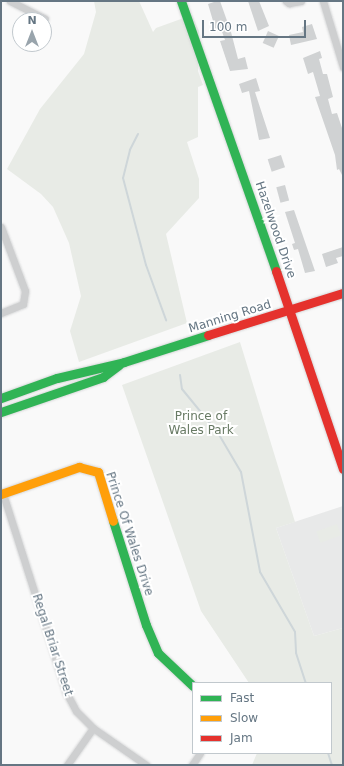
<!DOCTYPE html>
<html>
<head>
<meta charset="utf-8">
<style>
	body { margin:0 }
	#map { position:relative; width:344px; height:766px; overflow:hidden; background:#f9f9f9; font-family:"DejaVu Sans",sans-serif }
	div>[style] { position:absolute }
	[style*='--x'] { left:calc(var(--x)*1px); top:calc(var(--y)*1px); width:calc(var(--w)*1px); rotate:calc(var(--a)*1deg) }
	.built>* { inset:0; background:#e8e9e9 }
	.green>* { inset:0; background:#e8ebe6; transform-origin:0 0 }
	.stream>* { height:2px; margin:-1px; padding:0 1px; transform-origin:1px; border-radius:1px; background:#ced6d9 }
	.building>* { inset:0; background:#d0d2d3; transform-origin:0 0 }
	.roads { filter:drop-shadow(0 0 1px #d5d6d7) drop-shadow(0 0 1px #d5d6d7) }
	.street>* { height:7px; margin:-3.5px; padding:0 3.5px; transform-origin:3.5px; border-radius:3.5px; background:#cecfd0 }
	.fast>* { height:9px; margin:-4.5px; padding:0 4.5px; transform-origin:4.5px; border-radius:4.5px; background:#30b455 }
	.slow>* { height:9px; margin:-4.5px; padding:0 4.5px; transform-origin:4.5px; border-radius:4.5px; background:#ff9f0a }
	.jam>* { height:9px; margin:-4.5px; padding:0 4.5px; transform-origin:4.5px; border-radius:4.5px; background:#e5322d }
	span { translate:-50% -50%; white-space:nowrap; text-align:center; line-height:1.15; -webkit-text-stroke:4px #fff; paint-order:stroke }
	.street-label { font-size:12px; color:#657683 }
	.park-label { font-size:12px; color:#687a64 }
	.frame { position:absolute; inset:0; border:2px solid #657683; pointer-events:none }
	.legend { position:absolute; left:192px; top:682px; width:140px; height:72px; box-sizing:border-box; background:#fff; border:1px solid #c1c8cd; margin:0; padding:5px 7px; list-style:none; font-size:12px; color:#657683 }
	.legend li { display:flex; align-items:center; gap:8px; height:20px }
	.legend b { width:20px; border:1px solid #c1c8cd }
	.north { position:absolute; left:12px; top:12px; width:40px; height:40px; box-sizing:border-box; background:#fff; border:1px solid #c1c8cd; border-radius:50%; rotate:0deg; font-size:11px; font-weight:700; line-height:16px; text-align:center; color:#657683 }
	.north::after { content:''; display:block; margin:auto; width:14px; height:18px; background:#99a4ac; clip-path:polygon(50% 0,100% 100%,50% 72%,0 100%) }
	.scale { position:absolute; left:202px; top:20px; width:104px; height:18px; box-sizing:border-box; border:2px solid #657683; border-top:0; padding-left:5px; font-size:12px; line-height:14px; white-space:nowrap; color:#657683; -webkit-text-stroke:3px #fff; paint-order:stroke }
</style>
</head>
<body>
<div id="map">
	<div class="built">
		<i style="clip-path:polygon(343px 506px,343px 628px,314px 636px,276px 528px)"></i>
	</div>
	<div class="green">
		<i style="clip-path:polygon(94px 1px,139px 1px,153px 32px,156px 28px,192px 15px,199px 31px,198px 71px,203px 85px,198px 87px,198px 137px,187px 142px,199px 179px,199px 198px,166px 234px,187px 323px,79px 362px,70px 331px,81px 296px,69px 243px,53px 207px,41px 194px,7px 169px,40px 109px,84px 54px,96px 12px)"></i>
		<i style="clip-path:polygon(240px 342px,295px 522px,276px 528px,314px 636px,343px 628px,343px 765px,252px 765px,257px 753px,331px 753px,331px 683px,249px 683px,201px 611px,122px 385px)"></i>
		<i style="left:337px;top:524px;width:12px;height:22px;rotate:70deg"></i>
	</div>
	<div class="stream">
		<i style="--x:138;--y:134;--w:18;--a:117"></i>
		<i style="--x:130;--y:150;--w:29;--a:104"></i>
		<i style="--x:123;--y:178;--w:90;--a:75.2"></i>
		<i style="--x:146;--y:265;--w:59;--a:70"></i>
		<i style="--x:180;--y:375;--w:14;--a:82"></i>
		<i style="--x:182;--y:389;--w:57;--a:50.7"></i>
		<i style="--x:218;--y:433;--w:45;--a:59.5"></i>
		<i style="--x:241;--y:472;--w:102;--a:79.2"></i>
		<i style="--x:260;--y:572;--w:69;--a:59.7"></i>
		<i style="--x:295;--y:632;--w:21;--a:87"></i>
		<i style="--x:296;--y:653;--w:32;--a:72"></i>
		<i style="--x:328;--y:753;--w:13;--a:72"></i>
	</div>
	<div class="building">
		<i style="clip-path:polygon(217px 1px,220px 1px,231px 32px,238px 59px,245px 57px,248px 69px,230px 71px,220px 41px,225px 40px,221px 29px,216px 31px,208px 4px)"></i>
		<i style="clip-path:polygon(248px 1px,259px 1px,269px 26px,258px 31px)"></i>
		<i style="clip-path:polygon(312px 24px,317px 39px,291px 45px,289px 35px,303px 32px,302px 27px)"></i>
		<i style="left:268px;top:31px;width:12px;height:13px;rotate:24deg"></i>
		<i style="clip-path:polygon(320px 51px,322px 58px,319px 59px,323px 74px,327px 74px,333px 97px,328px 99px,332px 114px,337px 113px,343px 131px,343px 177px,339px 169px,337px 170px,335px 155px,315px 97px,320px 96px,313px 72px,308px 74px,303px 58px)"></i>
		<i style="clip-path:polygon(256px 78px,260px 91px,255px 92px,270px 138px,259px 140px,249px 91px,242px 93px,239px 84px)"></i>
		<i style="left:281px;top:155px;width:13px;height:14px;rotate:72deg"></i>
		<i style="left:285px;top:185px;width:16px;height:9px;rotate:75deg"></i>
		<i style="clip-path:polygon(294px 210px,315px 271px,305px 273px,298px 249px,294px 250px,292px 244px,295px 243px,285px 212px)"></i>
		<i style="clip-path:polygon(343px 247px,343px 256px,336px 258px,338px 263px,326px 267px,322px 254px)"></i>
	</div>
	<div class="roads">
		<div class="street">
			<i style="--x:10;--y:1;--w:39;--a:27"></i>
			<i style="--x:286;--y:1;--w:4;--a:34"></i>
			<i style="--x:289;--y:3;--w:12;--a:-9"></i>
			<i style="--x:323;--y:1;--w:69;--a:73.1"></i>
			<i style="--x:1;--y:227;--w:68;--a:69.4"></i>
			<i style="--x:25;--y:291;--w:13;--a:99"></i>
			<i style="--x:23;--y:304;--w:24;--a:158"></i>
			<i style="--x:3;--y:494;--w:208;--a:72.3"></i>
			<i style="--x:66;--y:692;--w:21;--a:62"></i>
			<i style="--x:76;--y:711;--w:24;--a:45"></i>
			<i style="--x:93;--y:728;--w:65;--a:34.9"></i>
			<i style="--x:67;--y:765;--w:45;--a:-54.9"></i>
			<i style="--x:192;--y:765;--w:14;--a:-56"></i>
		</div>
		<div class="fast">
			<i style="--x:181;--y:1;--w:286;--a:70.6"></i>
			<i style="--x:1;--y:398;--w:59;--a:-19.7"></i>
			<i style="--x:57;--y:378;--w:69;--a:-13.4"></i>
			<i style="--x:124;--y:362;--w:88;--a:-17.8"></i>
			<i style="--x:1;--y:412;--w:108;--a:-18.9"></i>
			<i style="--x:103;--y:377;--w:20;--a:-37"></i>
			<i style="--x:113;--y:521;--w:109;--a:72.4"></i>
			<i style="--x:146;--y:625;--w:30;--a:67"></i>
			<i style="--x:158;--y:653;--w:48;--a:43.3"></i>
		</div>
		<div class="slow">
			<i style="--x:1;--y:494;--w:83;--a:-19.1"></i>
			<i style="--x:79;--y:467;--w:20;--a:15"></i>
			<i style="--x:98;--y:472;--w:51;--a:73"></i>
		</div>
		<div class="jam">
			<i style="--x:276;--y:271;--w:209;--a:71.3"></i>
			<i style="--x:208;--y:335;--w:141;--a:-17.3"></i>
		</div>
	</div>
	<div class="street-label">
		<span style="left:275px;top:230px;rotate:71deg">Hazelwood Drive</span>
		<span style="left:230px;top:317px;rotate:-17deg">Manning Road</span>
		<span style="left:129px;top:534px;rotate:72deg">Prince Of Wales Drive</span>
		<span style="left:52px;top:645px;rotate:72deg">Regal Briar Street</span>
	</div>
	<div class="park-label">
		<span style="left:201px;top:424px">Prince of<br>Wales Park</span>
	</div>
	<div class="frame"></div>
	<ul class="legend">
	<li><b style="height:5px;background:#30b455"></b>Fast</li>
	<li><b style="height:5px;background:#ff9f0a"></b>Slow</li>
	<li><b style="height:5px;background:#e5322d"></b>Jam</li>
	</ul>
	<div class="north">N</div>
	<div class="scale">100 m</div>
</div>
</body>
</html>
